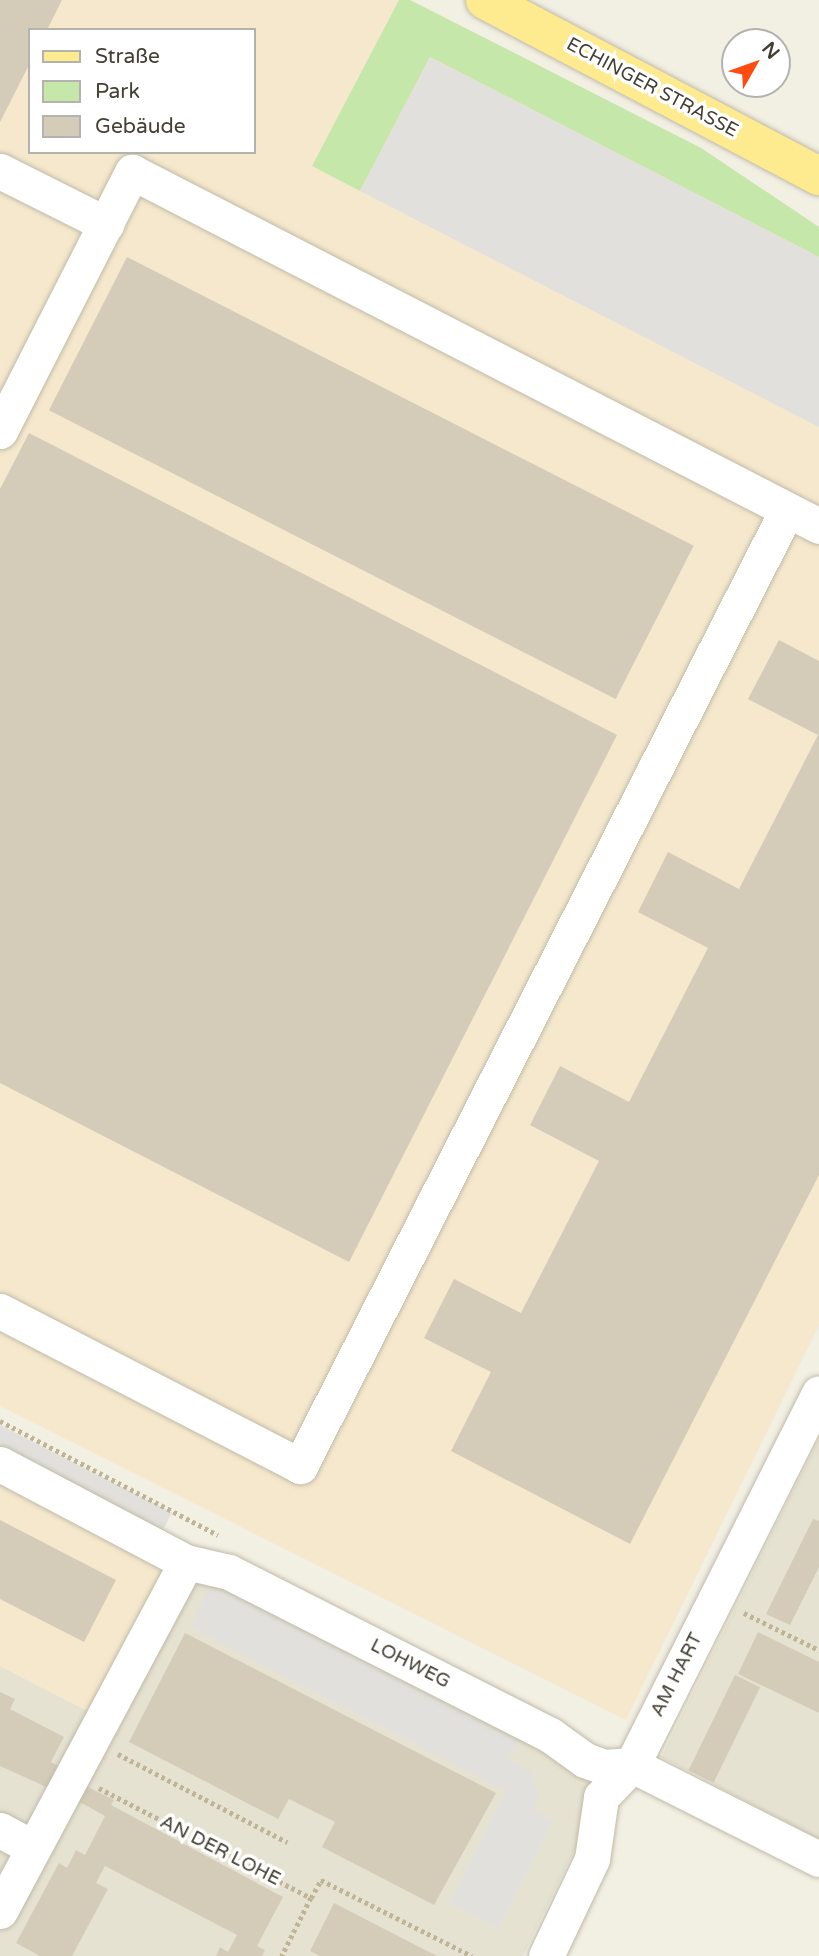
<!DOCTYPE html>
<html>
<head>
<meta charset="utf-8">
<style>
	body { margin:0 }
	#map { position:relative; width:819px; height:1956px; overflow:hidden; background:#f2efe3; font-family:"Varela Round",sans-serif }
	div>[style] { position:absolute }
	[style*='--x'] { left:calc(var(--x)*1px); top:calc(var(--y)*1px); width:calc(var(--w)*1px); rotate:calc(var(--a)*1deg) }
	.residential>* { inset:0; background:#e6e2d1 }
	.commercial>* { inset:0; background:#f5e8cc }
	.green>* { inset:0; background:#c5e8aa }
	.parking>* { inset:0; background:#e2e0dc; transform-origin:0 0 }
	.building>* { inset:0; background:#d4ccb8; transform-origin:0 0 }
	.path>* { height:4.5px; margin-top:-2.25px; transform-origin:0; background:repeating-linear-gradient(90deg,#bfb596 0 3.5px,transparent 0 7px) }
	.roads { filter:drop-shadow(0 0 2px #c0bba8) drop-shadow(0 0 2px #c0bba8) }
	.minor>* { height:35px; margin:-17.5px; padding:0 17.5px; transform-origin:17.5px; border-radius:17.5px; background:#fff }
	.major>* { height:38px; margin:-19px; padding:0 19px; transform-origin:19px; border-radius:19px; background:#ffeb8f }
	span { translate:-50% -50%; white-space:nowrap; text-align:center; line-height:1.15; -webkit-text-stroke:7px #fff; paint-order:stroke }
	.street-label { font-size:19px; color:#443f33 }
	.legend { position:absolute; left:28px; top:28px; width:228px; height:126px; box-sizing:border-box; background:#fff; border:2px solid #b4b2ad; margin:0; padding:9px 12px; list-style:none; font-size:21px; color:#443f33 }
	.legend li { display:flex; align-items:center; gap:14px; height:35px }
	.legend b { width:35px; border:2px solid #b4b2ad }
	.north { position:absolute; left:721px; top:28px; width:70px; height:70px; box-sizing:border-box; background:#fff; border:2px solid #b4b2ad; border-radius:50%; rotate:50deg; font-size:19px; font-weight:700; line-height:28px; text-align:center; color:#443f33 }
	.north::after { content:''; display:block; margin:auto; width:24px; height:32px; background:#ff4b0d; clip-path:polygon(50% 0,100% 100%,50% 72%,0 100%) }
</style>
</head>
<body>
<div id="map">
	<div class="residential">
		<i style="clip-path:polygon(819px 1439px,819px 1839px,661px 1757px)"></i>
		<i style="clip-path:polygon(185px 1571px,226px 1579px,609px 1779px,523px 1956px,0 1956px,0 1666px,105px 1720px)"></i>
	</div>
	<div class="commercial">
		<i style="clip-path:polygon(evenodd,0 0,410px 0,701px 148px,819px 227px,819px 1325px,626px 1720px,0 1406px,0 0,30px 30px,254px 30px,254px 152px,30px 152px,30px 30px)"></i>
		<i style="clip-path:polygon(0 1474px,184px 1571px,105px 1720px,0 1666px)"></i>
	</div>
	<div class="green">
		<i style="clip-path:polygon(399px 0,410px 0,701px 148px,819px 227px,819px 257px,430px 57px,360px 191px,312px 166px)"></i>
	</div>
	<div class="parking">
		<i style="clip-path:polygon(430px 57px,819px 257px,819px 427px,360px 191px)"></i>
		<i style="left:0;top:1425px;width:193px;height:26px;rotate:27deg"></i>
		<i style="clip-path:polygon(212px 1584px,518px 1741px,509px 1759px,530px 1771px,539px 1796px,533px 1809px,553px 1821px,498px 1929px,450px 1903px,506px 1791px,190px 1627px)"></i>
	</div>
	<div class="building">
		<i style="clip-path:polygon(0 0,62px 0,47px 30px,30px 30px,30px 63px,0 122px)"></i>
		<i style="left:127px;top:257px;width:636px;height:172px;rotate:27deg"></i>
		<i style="clip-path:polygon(29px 433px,617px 735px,349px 1262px,0 1083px,0 489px)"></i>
		<i style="clip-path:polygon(779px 640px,819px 661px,819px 1175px,630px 1544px,451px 1451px,491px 1372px,424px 1338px,454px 1279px,521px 1313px,599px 1161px,530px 1125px,560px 1066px,629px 1102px,708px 948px,638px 912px,668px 852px,739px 889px,818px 735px,748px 699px)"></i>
		<i style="clip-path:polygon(813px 1519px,819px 1521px,819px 1567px,790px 1625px,766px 1614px)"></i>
		<i style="clip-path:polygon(0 1520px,116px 1580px,84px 1642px,0 1599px)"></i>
		<i style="clip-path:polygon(758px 1632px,819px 1662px,819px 1713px,738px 1674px)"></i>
		<i style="clip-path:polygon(185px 1633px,496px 1793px,434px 1905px,322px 1847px,335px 1822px,289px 1799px,278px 1819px,129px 1742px)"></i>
		<i style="left:735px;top:1675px;width:28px;height:106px;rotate:26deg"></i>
		<i style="clip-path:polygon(0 1692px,15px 1699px,10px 1709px,64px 1737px,51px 1762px,62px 1768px,51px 1789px,0 1766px)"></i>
		<i style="clip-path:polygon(86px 1786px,114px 1800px,111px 1805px,283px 1897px,257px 1946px,265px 1950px,262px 1956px,216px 1956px,220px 1947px,228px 1952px,237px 1935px,105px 1866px,96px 1883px,108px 1889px,72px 1956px,40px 1956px,16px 1943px,59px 1863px,67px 1868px,76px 1850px,85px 1855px,105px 1816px,78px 1801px)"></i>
		<i style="clip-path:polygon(334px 1903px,398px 1936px,437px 1956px,320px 1956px,310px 1951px)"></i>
	</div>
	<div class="path">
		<i style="--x:0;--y:1421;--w:246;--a:27.6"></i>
		<i style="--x:744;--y:1613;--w:84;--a:26.3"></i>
		<i style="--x:118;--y:1754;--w:191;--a:27.5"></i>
		<i style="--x:99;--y:1788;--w:239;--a:27.4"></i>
		<i style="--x:311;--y:1898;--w:65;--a:116.6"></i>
		<i style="--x:311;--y:1898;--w:21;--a:-61"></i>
		<i style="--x:321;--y:1880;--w:169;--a:26.7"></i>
	</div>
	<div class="roads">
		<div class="minor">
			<i style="--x:0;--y:171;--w:119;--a:26.6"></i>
			<i style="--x:0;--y:431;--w:291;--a:-63"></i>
			<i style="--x:132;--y:172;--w:773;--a:27.26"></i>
			<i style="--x:0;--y:1311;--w:338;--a:27.3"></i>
			<i style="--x:300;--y:1466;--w:1073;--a:-63.01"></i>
			<i style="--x:0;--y:1464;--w:210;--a:27.8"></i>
			<i style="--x:186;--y:1562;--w:44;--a:13.1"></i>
			<i style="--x:229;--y:1572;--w:360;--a:26.9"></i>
			<i style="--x:550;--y:1735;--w:43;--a:35.5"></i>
			<i style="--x:585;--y:1760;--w:20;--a:20"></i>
			<i style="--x:604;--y:1767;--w:28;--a:-4"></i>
			<i style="--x:632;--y:1765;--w:209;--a:26.7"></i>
			<i style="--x:0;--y:1830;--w:38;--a:28"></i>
			<i style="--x:0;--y:1911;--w:395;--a:-61.9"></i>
			<i style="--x:546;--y:1956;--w:107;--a:-64.6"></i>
			<i style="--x:592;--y:1859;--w:63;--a:-81.7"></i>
			<i style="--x:601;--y:1797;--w:45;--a:-45.9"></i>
			<i style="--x:632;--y:1765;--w:416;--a:-63.3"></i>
		</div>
		<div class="major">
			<i style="--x:485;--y:0;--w:378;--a:27.8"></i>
		</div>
	</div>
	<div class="street-label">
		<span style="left:652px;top:88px;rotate:28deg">ECHINGER STRASSE</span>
		<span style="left:410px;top:1664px;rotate:27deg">LOHWEG</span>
		<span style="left:677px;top:1675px;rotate:-63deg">AM HART</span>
		<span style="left:220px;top:1851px;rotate:27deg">AN DER LOHE</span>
	</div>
	<ul class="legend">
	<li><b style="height:9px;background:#ffeb8f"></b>Straße</li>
	<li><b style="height:19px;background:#c5e8aa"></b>Park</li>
	<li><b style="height:19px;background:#d4ccb8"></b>Gebäude</li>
	</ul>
	<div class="north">N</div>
</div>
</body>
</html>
